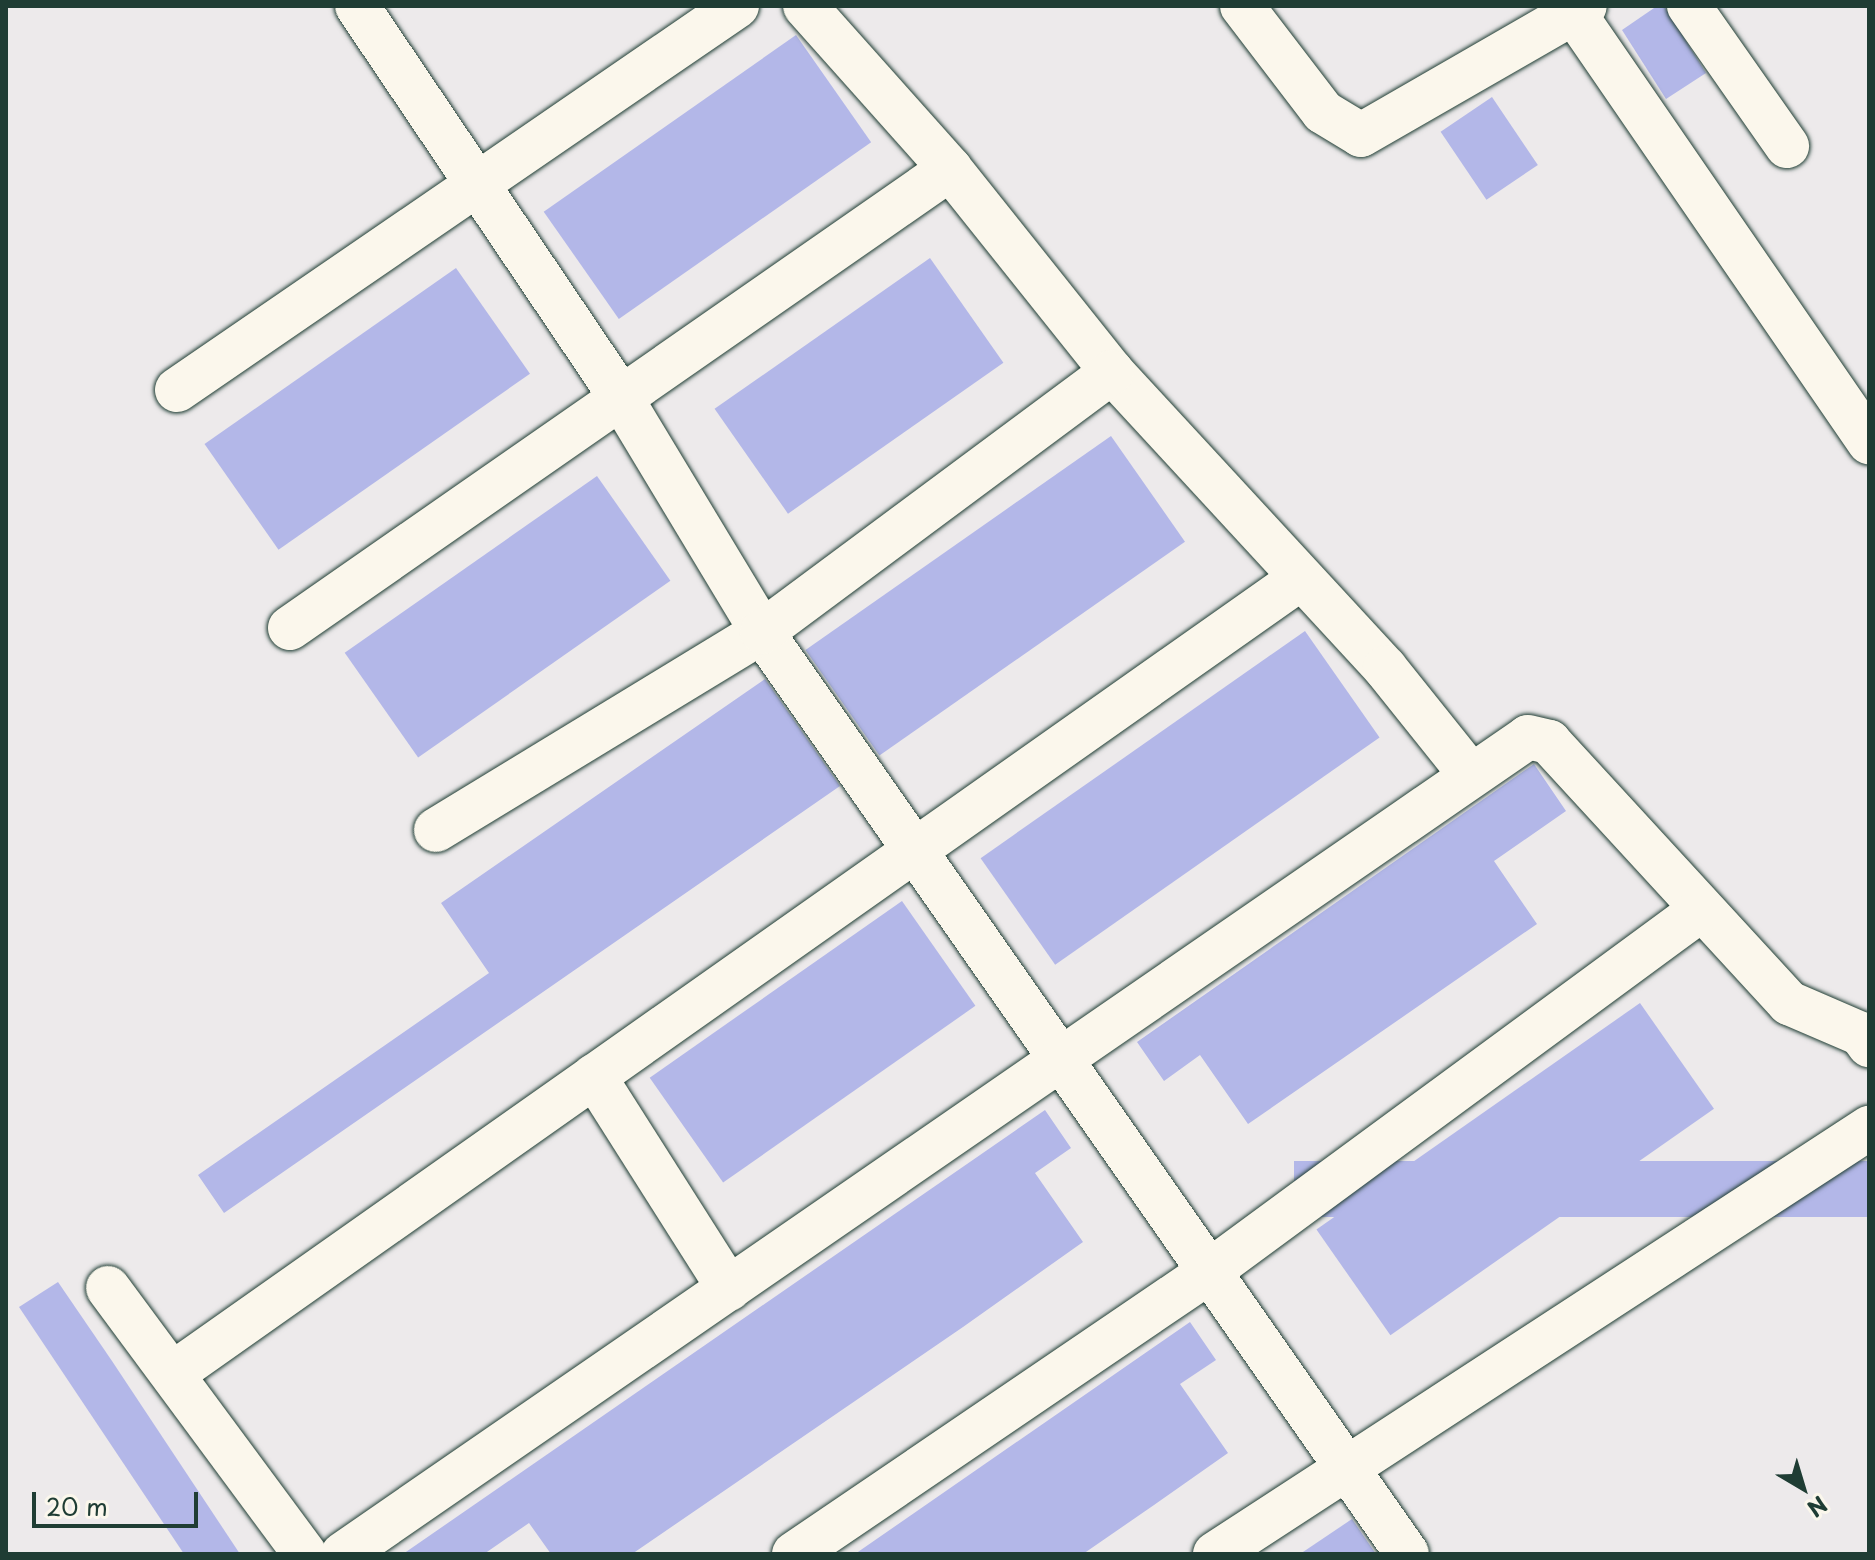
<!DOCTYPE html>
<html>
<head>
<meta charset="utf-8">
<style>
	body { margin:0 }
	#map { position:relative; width:1875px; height:1560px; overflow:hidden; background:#edeaeb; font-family:"Playpen Sans",sans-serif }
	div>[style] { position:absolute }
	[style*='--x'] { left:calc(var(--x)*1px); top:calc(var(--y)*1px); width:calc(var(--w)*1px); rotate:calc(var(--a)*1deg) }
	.building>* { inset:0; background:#b3b7e8; transform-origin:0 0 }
	.roads { filter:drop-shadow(0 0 2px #1f3d34) drop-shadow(0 0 2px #1f3d34) }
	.minor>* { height:44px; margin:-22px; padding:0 22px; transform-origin:22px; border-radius:22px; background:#fbf7ec }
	span { translate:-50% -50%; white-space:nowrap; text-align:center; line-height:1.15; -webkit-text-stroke:6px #fbf7ec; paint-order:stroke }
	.frame { position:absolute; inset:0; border:8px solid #1f3d34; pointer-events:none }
	.north { position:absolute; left:1763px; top:1448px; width:80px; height:80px; -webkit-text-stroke:6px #fbf7ec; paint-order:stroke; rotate:142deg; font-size:22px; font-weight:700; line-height:32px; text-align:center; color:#1f3d34 }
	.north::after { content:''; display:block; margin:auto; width:28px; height:36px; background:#1f3d34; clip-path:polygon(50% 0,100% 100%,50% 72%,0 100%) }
	.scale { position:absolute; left:32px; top:1492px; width:166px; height:36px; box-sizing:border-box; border:4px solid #1f3d34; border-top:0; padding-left:10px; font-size:24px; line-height:28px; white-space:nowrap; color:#1f3d34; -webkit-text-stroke:6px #fbf7ec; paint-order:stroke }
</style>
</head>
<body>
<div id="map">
	<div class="building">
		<i style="clip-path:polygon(1657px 6px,1664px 6px,1706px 73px,1666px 99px,1622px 30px)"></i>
		<i style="left:796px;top:35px;width:131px;height:308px;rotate:55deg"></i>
		<i style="left:1492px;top:97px;width:82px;height:62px;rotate:56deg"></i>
		<i style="left:930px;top:258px;width:128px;height:263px;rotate:55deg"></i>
		<i style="left:456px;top:268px;width:129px;height:307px;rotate:55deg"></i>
		<i style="left:1111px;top:436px;width:129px;height:373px;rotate:55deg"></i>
		<i style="left:597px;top:476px;width:128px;height:308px;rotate:55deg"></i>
		<i style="left:1305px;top:631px;width:130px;height:396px;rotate:55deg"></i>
		<i style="clip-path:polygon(765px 679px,840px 786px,224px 1213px,198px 1175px,489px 973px,441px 903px)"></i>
		<i style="clip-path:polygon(1534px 764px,1566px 811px,1494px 861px,1537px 924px,1248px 1124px,1200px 1055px,1164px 1081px,1137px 1042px)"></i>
		<i style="left:902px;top:901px;width:128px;height:308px;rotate:55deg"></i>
		<i style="left:1640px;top:1003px;width:129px;height:395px;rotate:55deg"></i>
		<i style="clip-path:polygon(1045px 1110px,1071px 1148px,1035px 1173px,1083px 1242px,963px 1327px,632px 1554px,551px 1554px,529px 1523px,484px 1554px,403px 1554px)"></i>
		<i style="left:1869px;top:1161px;width:56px;height:575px;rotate:90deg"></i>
		<i style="clip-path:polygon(58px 1282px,112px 1361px,240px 1554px,184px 1554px,19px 1307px)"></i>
		<i style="clip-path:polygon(1190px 1322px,1216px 1360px,1180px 1384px,1228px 1453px,1154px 1505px,1083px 1554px,855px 1554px)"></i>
		<i style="clip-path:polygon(1352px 1519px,1376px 1554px,1300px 1554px)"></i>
	</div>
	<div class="roads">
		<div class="minor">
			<i style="--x:357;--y:6;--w:473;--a:56"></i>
			<i style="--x:621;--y:398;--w:273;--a:58.9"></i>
			<i style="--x:762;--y:632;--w:1125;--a:55.02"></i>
			<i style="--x:805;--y:6;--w:218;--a:48.3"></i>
			<i style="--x:950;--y:169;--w:260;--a:51.4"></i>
			<i style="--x:1112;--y:372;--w:403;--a:47.3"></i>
			<i style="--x:1385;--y:668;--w:134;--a:51.3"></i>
			<i style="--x:1242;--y:6;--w:133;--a:52.6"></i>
			<i style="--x:1323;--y:112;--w:44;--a:31.2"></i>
			<i style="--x:1361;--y:135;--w:258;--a:-29.9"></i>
			<i style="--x:1689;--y:6;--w:171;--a:55"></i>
			<i style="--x:1574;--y:13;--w:521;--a:55.49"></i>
			<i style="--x:177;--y:390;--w:679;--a:-34.44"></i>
			<i style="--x:290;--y:628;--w:804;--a:-34.82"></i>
			<i style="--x:436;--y:830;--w:381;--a:-31.3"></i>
			<i style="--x:762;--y:632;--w:436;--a:-36.6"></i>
			<i style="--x:594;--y:1076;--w:252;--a:57.6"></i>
			<i style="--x:108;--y:1288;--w:331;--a:53.5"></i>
			<i style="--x:175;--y:1372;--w:1374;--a:-35.19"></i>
			<i style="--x:343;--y:1554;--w:1439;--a:-34.58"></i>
			<i style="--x:1528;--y:737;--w:22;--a:13"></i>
			<i style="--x:1549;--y:742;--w:355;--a:47.4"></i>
			<i style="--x:1789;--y:1003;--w:78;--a:23.3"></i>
			<i style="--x:1861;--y:1034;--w:14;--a:54"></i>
			<i style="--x:794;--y:1554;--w:500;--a:-34.2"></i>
			<i style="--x:1207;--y:1273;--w:614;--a:-36.33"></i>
			<i style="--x:1215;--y:1554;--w:781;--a:-33.08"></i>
		</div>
	</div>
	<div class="frame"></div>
	<div class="north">N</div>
	<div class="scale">20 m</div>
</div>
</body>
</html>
